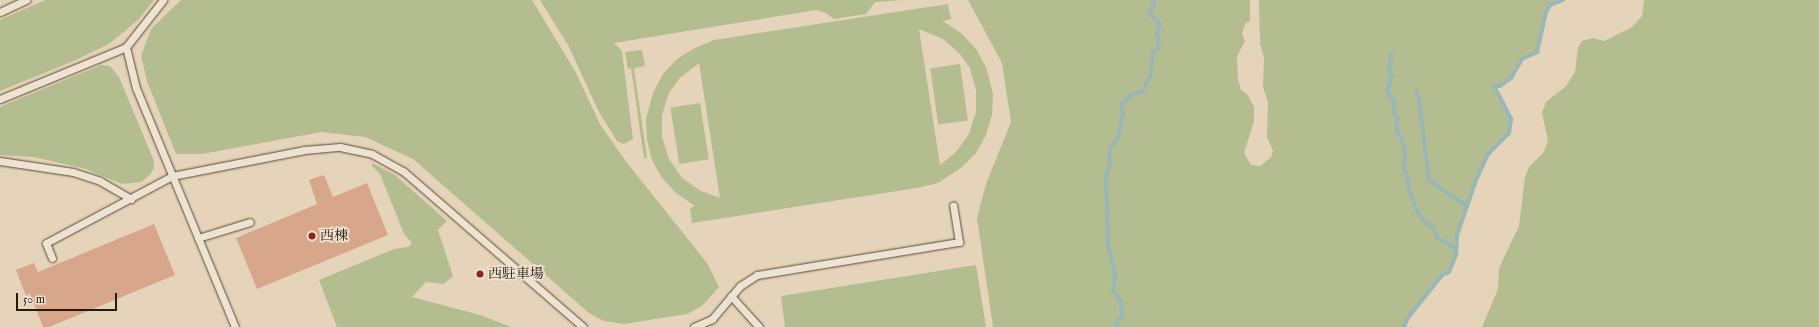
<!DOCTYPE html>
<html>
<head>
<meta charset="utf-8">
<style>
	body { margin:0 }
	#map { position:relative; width:1819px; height:327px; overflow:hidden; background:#e5d4b9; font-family:"IM FELL English","Noto Serif JP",serif }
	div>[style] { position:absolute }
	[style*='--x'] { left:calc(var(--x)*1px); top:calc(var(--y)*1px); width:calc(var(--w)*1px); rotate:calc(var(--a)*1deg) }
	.green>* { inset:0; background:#b3bd90; transform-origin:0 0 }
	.stream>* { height:4px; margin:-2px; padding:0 2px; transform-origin:2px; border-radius:2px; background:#99b6b8 }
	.building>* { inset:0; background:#d8a68b }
	.roads { filter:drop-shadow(0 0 1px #584836) drop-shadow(0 0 1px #584836) }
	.service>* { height:7px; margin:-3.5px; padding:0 3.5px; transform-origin:3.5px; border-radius:3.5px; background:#eee3d2 }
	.dots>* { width:11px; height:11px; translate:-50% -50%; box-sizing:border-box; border:2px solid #eee3d2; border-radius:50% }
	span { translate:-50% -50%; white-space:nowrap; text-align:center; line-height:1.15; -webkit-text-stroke:3.5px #eee3d2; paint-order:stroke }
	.poi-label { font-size:14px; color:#29190b }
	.left { translate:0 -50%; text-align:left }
	.scale { position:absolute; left:16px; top:293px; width:101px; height:18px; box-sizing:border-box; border:2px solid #29190b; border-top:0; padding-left:5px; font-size:12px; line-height:14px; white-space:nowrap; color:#29190b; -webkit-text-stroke:3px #eee3d2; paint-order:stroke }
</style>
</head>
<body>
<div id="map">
	<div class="green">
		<i style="clip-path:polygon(45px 0,154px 0,138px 20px,109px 44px,76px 60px,0 91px,0 20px)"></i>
		<i style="clip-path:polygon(181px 0,532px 0,575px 71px,601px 126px,628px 164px,707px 263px,719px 287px,702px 306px,687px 314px,624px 324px,604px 321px,589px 313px,413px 159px,365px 137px,321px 132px,202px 154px,176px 154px,147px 81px,141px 56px,151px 29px)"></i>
		<i style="clip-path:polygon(540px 0,903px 0,875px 2px,866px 14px,834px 19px,826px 13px,816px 10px,614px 43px,622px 51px,633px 139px,624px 144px,617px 141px,599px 112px,568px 45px)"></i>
		<i style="clip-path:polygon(968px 0,1250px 0,1250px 21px,1245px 24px,1242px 34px,1245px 41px,1237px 56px,1238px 79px,1241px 90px,1248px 95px,1254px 107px,1254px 121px,1244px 153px,1251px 165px,1260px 166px,1271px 157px,1273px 151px,1267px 137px,1268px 102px,1263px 87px,1264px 58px,1260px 43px,1259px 0,1563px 0,1550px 5px,1546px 12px,1537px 52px,1522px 59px,1511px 78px,1500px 86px,1494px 85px,1511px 119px,1509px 133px,1488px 154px,1476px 180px,1457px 235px,1456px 255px,1449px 272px,1442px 275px,1407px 319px,1404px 327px,993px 327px,977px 218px,986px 184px,1011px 122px,1002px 63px)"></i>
		<i style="clip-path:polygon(1644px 0,1819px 0,1819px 327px,1482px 327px,1498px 289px,1499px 268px,1519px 226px,1525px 177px,1529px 167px,1544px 152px,1548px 141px,1542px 113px,1546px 102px,1566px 86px,1575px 72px,1578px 48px,1582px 41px,1593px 38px,1604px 41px,1632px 27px,1642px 16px)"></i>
		<i style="clip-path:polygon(evenodd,948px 4px,951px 19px,943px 21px,962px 34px,976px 49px,986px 67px,993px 94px,992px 115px,986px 135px,976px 153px,961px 168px,938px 183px,917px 188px,692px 223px,690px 208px,695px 206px,676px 193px,662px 178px,652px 160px,647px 140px,646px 119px,653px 93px,663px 74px,677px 59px,695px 48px,714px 40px,948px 4px,919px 29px,943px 39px,960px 54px,970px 68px,976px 90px,976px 112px,969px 134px,956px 152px,940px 165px,919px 29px,948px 4px,699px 63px,720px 198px,701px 191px,682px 178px,669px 159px,662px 137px,662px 115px,669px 93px,679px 79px,699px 63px)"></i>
		<i style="clip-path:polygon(642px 50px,645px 66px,634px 68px,647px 158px,644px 158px,631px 68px,628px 69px,625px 52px)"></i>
		<i style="left:960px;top:64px;width:57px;height:30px;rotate:82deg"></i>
		<i style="clip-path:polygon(101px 65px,110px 66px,119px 77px,154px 161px,154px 168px,149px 176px,141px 182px,122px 184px,83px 168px,33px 157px,0 155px,0 107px)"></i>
		<i style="left:700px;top:103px;width:57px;height:30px;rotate:81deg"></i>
		<i style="clip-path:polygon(372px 163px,395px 175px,447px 221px,438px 230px,453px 276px,444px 284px,426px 282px,412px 297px,480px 315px,511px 327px,337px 327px,319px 280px,394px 249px,408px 247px,412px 243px,404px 234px,380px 174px,372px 166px)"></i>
		<i style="clip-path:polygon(976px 265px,986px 327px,785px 327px,781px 296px)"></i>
	</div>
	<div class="stream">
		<i style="--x:1391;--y:54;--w:18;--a:96"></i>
		<i style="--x:1389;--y:72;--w:5;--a:53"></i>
		<i style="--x:1392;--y:76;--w:16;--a:108"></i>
		<i style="--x:1387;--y:91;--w:16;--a:60"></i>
		<i style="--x:1395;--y:105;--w:9;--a:103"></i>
		<i style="--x:1393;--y:114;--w:5;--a:37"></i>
		<i style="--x:1397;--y:117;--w:16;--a:90"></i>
		<i style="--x:1397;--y:133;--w:6;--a:45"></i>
		<i style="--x:1401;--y:137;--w:16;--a:75"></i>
		<i style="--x:1405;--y:152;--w:18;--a:93"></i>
		<i style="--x:1404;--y:170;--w:5;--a:53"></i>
		<i style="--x:1407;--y:174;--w:17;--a:83"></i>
		<i style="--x:1409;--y:191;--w:22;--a:68"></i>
		<i style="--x:1417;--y:211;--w:14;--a:54"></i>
		<i style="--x:1425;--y:222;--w:9;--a:32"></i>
		<i style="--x:1433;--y:227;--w:12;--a:66"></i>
		<i style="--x:1438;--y:238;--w:21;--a:31"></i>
		<i style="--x:1416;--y:91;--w:9;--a:72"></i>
		<i style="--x:1419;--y:100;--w:81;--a:82.9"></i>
		<i style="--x:1429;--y:180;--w:45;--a:35.1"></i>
		<i style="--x:1117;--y:327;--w:6;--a:-90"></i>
		<i style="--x:1117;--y:321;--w:8;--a:-40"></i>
		<i style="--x:1123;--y:316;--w:16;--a:-101"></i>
		<i style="--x:1120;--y:300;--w:11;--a:-128"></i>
		<i style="--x:1113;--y:291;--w:17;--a:-83"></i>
		<i style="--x:1115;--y:274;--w:30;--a:-104"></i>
		<i style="--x:1108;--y:245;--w:71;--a:-91.6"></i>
		<i style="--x:1106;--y:174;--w:11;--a:-68"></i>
		<i style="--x:1110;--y:164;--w:13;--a:-94"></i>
		<i style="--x:1109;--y:151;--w:17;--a:-57"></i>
		<i style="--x:1118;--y:137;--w:25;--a:-78"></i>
		<i style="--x:1123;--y:113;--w:8;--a:-104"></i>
		<i style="--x:1121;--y:105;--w:14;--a:-45"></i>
		<i style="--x:1131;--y:95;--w:13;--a:-18"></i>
		<i style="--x:1143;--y:91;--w:20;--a:-66"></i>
		<i style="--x:1151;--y:73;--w:21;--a:-85"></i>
		<i style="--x:1153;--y:52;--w:8;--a:-40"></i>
		<i style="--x:1159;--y:47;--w:14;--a:-98"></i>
		<i style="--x:1157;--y:33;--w:9;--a:-72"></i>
		<i style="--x:1160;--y:24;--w:16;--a:-135"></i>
		<i style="--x:1149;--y:13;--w:9;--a:-58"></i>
		<i style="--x:1154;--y:5;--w:5;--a:-101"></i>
		<i style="--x:1404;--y:327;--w:9;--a:-69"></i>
		<i style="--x:1407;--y:319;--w:56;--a:-51.5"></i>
		<i style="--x:1442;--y:275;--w:8;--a:-23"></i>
		<i style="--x:1449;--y:272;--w:18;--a:-68"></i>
		<i style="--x:1456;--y:255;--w:20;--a:-87"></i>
		<i style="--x:1457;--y:235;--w:58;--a:-70.9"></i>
		<i style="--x:1476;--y:180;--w:29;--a:-65"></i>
		<i style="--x:1488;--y:154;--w:30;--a:-45"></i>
		<i style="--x:1509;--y:133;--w:14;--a:-82"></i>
		<i style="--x:1511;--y:119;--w:38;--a:-117"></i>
		<i style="--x:1494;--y:85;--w:6;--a:9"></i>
		<i style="--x:1500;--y:86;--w:14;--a:-36"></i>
		<i style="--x:1511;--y:78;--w:22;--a:-60"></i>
		<i style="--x:1522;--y:59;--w:17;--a:-25"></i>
		<i style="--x:1537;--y:52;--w:41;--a:-77.3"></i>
		<i style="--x:1546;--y:12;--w:8;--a:-60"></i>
		<i style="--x:1550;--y:5;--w:14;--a:-21"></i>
	</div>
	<div class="building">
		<i style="clip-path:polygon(324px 175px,333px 197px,367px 183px,388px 235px,257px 289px,236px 238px,317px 204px,309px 180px)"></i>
		<i style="clip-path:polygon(154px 224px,175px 275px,49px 327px,43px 327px,30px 294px,26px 296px,16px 270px,34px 263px,38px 272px)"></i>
	</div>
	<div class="roads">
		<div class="service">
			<i style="--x:0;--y:12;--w:29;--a:-25"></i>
			<i style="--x:126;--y:47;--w:42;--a:76.3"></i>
			<i style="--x:136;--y:88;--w:259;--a:67.5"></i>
			<i style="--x:0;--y:99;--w:136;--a:-22.4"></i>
			<i style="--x:126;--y:47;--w:60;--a:-51.8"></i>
			<i style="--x:0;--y:161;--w:74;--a:8.6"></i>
			<i style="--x:73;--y:172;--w:28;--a:18"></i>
			<i style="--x:100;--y:181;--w:36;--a:30"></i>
			<i style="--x:198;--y:238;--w:54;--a:-17.1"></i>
			<i style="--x:52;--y:258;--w:16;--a:-112"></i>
			<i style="--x:46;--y:243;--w:143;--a:-28"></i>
			<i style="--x:172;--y:176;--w:135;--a:-11.1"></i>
			<i style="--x:304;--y:150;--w:36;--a:-5"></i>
			<i style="--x:340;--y:147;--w:33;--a:12"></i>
			<i style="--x:372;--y:154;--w:35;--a:29"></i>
			<i style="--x:403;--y:171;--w:238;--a:40.9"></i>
			<i style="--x:731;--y:296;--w:42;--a:47.9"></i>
			<i style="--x:694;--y:327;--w:20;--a:-24"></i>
			<i style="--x:712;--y:319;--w:43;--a:-49.7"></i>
			<i style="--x:740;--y:286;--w:20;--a:-33"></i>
			<i style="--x:757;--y:275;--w:205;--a:-9.3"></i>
			<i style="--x:959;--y:242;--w:37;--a:-99"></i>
		</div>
	</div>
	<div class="dots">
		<i style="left:312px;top:236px;background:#8f2418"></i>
		<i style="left:480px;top:274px;background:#8f2418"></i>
	</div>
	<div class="poi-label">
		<span class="left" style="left:320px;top:236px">西棟</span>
		<span class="left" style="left:488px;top:274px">西駐車場</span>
	</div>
	<div class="scale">50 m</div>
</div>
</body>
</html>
